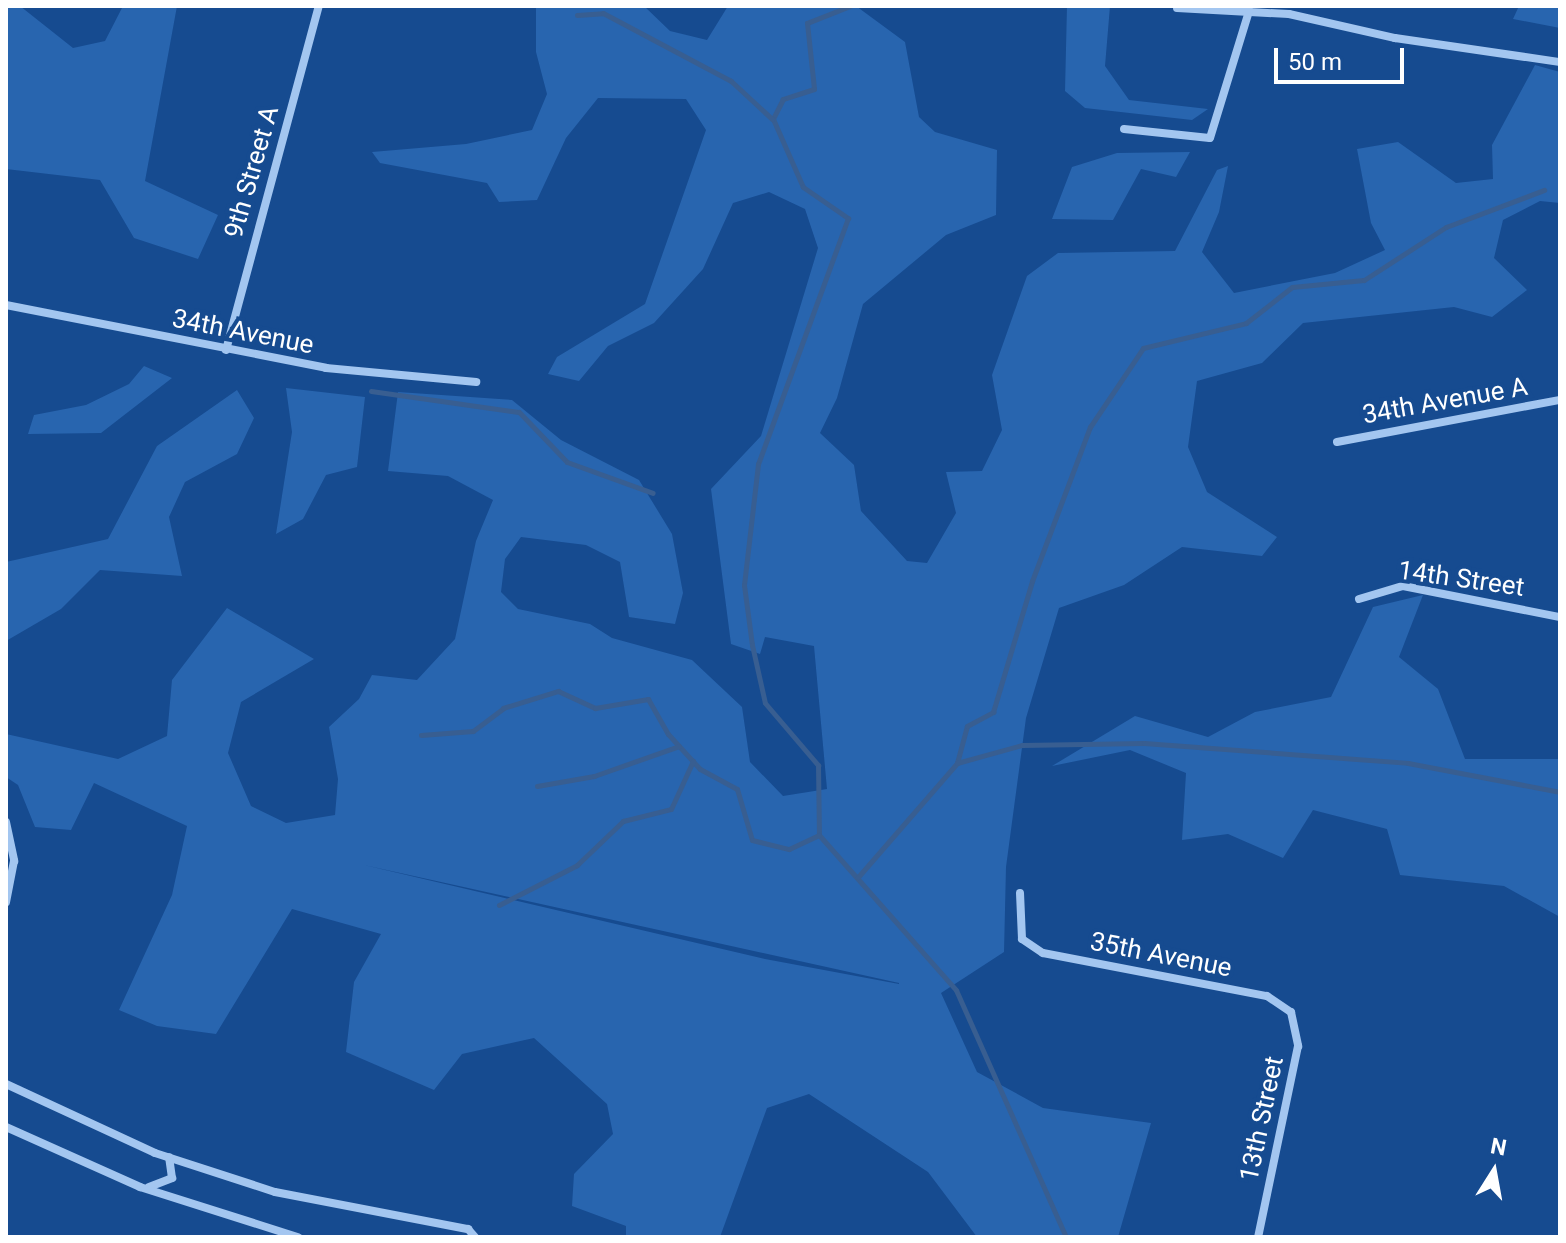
<!DOCTYPE html>
<html>
<head>
<meta charset="utf-8">
<style>
	body { margin:0 }
	#map { position:relative; width:1566px; height:1243px; overflow:hidden; background:#164b90; font-family:Roboto,sans-serif }
	div>[style] { position:absolute }
	[style*='--x'] { left:calc(var(--x)*1px); top:calc(var(--y)*1px); width:calc(var(--w)*1px); rotate:calc(var(--a)*1deg) }
	.green>* { inset:0; background:#2865af }
	.stream>* { height:5px; margin:-2.5px; padding:0 2.5px; transform-origin:2.5px; border-radius:2.5px; background:#385e91 }
	.street>* { height:8px; margin:-4px; padding:0 4px; transform-origin:4px; border-radius:4px; background:#a3c6f0 }
	span { translate:-50% -50%; white-space:nowrap; text-align:center; line-height:1.15; -webkit-text-stroke:8px #164b90; paint-order:stroke }
	.street-label { font-size:26px; color:#fff }
	.frame { position:absolute; inset:0; border:8px solid #fff; pointer-events:none }
	.north { position:absolute; left:1454px; top:1131px; width:80px; height:80px; -webkit-text-stroke:6px #164b90; paint-order:stroke; rotate:11deg; font-size:22px; font-weight:700; line-height:32px; text-align:center; color:#fff }
	.north::after { content:''; display:block; margin:auto; width:28px; height:36px; background:#fff; clip-path:polygon(50% 0,100% 100%,50% 72%,0 100%) }
	.scale { position:absolute; left:1274px; top:48px; width:130px; height:36px; box-sizing:border-box; border:4px solid #fff; border-top:0; padding-left:10px; font-size:24px; line-height:28px; white-space:nowrap; color:#fff; -webkit-text-stroke:6px #164b90; paint-order:stroke }
</style>
</head>
<body>
<div id="map">
	<div class="green">
		<i style="clip-path:polygon(6px 6px,20px 6px,73px 48px,105px 41px,123px 6px,177px 6px,145px 181px,218px 215px,198px 259px,134px 238px,100px 180px,6px 169px)"></i>
		<i style="clip-path:polygon(evenodd,536px 6px,644px 6px,670px 31px,707px 40px,728px 6px,856px 6px,905px 42px,919px 117px,935px 132px,997px 150px,996px 215px,946px 235px,863px 304px,837px 398px,820px 433px,854px 465px,861px 511px,907px 561px,927px 563px,956px 513px,946px 472px,982px 471px,1002px 430px,992px 375px,1027px 276px,1058px 253px,1175px 251px,1217px 170px,1228px 166px,1219px 212px,1202px 252px,1234px 293px,1335px 273px,1385px 250px,1371px 223px,1357px 149px,1398px 142px,1456px 183px,1493px 179px,1492px 145px,1535px 65px,1560px 72px,1560px 203px,1540px 201px,1503px 220px,1494px 258px,1527px 290px,1492px 317px,1454px 307px,1303px 323px,1262px 363px,1197px 381px,1188px 447px,1207px 492px,1277px 537px,1262px 556px,1182px 547px,1124px 585px,1059px 608px,1026px 718px,1006px 867px,1004px 952px,941px 993px,977px 1072px,1043px 1108px,1151px 1123px,1118px 1237px,977px 1237px,928px 1172px,809px 1094px,767px 1108px,720px 1237px,626px 1237px,626px 1226px,572px 1206px,574px 1174px,613px 1134px,607px 1104px,534px 1038px,462px 1054px,434px 1090px,346px 1052px,354px 982px,381px 934px,292px 909px,216px 1034px,157px 1026px,119px 1010px,172px 895px,187px 826px,94px 783px,71px 830px,35px 827px,18px 785px,6px 777px,6px 734px,118px 759px,167px 736px,172px 680px,227px 608px,314px 659px,241px 702px,228px 753px,251px 806px,286px 823px,335px 815px,338px 779px,329px 727px,359px 699px,372px 675px,417px 680px,455px 639px,476px 541px,493px 500px,448px 476px,388px 471px,398px 392px,512px 400px,561px 440px,639px 480px,672px 534px,683px 593px,675px 624px,629px 617px,620px 562px,586px 545px,521px 537px,505px 559px,501px 592px,518px 609px,590px 624px,612px 638px,692px 660px,742px 707px,750px 762px,783px 796px,827px 789px,814px 646px,765px 637px,760px 654px,731px 644px,711px 489px,761px 436px,818px 248px,805px 209px,769px 192px,733px 203px,703px 269px,654px 323px,608px 346px,579px 381px,548px 374px,557px 357px,645px 304px,706px 130px,686px 99px,598px 98px,566px 138px,537px 200px,499px 202px,487px 183px,380px 163px,372px 152px,466px 144px,532px 130px,547px 94px,536px 52px,536px 6px,364px 865px,899px 983px,899px 984px,765px 959px,364px 865px)"></i>
		<i style="clip-path:polygon(1067px 6px,1110px 6px,1105px 66px,1129px 100px,1208px 109px,1192px 120px,1085px 108px,1065px 91px)"></i>
		<i style="clip-path:polygon(1519px 6px,1560px 6px,1560px 28px,1513px 19px)"></i>
		<i style="clip-path:polygon(1190px 152px,1176px 177px,1141px 169px,1113px 220px,1052px 219px,1072px 167px,1117px 153px)"></i>
		<i style="clip-path:polygon(144px 366px,172px 378px,101px 433px,28px 434px,34px 415px,86px 405px,129px 384px)"></i>
		<i style="clip-path:polygon(286px 388px,365px 397px,357px 467px,326px 475px,303px 519px,276px 534px,292px 432px)"></i>
		<i style="clip-path:polygon(237px 390px,254px 418px,237px 454px,185px 482px,169px 517px,182px 576px,100px 570px,61px 609px,6px 641px,6px 562px,108px 539px,157px 446px)"></i>
		<i style="clip-path:polygon(1423px 595px,1399px 657px,1438px 689px,1465px 759px,1560px 759px,1560px 917px,1504px 886px,1400px 875px,1387px 829px,1313px 810px,1283px 858px,1228px 834px,1182px 840px,1186px 773px,1130px 750px,1052px 766px,1135px 716px,1208px 737px,1255px 712px,1331px 697px,1373px 607px)"></i>
	</div>
	<div class="stream">
		<i style="--x:850;--y:6;--w:46;--a:158.4"></i>
		<i style="--x:807;--y:23;--w:66;--a:83.9"></i>
		<i style="--x:814;--y:89;--w:33;--a:162"></i>
		<i style="--x:783;--y:99;--w:22;--a:117"></i>
		<i style="--x:773;--y:119;--w:74;--a:66.2"></i>
		<i style="--x:803;--y:187;--w:55;--a:34.6"></i>
		<i style="--x:848;--y:218;--w:262;--a:110.1"></i>
		<i style="--x:758;--y:464;--w:122;--a:96.6"></i>
		<i style="--x:744;--y:585;--w:61;--a:82.4"></i>
		<i style="--x:752;--y:645;--w:59;--a:77.4"></i>
		<i style="--x:765;--y:703;--w:82;--a:49.5"></i>
		<i style="--x:818;--y:765;--w:70;--a:89.2"></i>
		<i style="--x:819;--y:835;--w:207;--a:48.5"></i>
		<i style="--x:956;--y:990;--w:270;--a:66"></i>
		<i style="--x:577;--y:15;--w:26;--a:-4"></i>
		<i style="--x:603;--y:13;--w:145;--a:28"></i>
		<i style="--x:731;--y:81;--w:56;--a:42.8"></i>
		<i style="--x:371;--y:391;--w:149;--a:8.1"></i>
		<i style="--x:519;--y:412;--w:69;--a:46.2"></i>
		<i style="--x:567;--y:462;--w:91;--a:19.8"></i>
		<i style="--x:421;--y:735;--w:52;--a:-4.4"></i>
		<i style="--x:473;--y:731;--w:38;--a:-37"></i>
		<i style="--x:503;--y:708;--w:58;--a:-17.2"></i>
		<i style="--x:558;--y:691;--w:41;--a:24.7"></i>
		<i style="--x:595;--y:708;--w:54;--a:-9.6"></i>
		<i style="--x:648;--y:699;--w:40;--a:60.3"></i>
		<i style="--x:668;--y:734;--w:47;--a:47.6"></i>
		<i style="--x:700;--y:769;--w:42;--a:28.4"></i>
		<i style="--x:737;--y:789;--w:53;--a:73.6"></i>
		<i style="--x:752;--y:840;--w:38;--a:14"></i>
		<i style="--x:789;--y:849;--w:33;--a:-25"></i>
		<i style="--x:957;--y:763;--w:38;--a:-75"></i>
		<i style="--x:967;--y:726;--w:30;--a:-28"></i>
		<i style="--x:993;--y:712;--w:137;--a:-73.4"></i>
		<i style="--x:1032;--y:581;--w:165;--a:-69.4"></i>
		<i style="--x:1090;--y:427;--w:95;--a:-56.1"></i>
		<i style="--x:1143;--y:348;--w:106;--a:-13.6"></i>
		<i style="--x:1246;--y:323;--w:58;--a:-38"></i>
		<i style="--x:1292;--y:287;--w:72;--a:-5.6"></i>
		<i style="--x:1364;--y:280;--w:98;--a:-32.9"></i>
		<i style="--x:1446;--y:227;--w:105;--a:-20.7"></i>
		<i style="--x:537;--y:786;--w:58;--a:-10"></i>
		<i style="--x:594;--y:776;--w:90;--a:-19.4"></i>
		<i style="--x:858;--y:877;--w:151;--a:-49"></i>
		<i style="--x:957;--y:763;--w:67;--a:-15.5"></i>
		<i style="--x:1022;--y:745;--w:122;--a:-0.9"></i>
		<i style="--x:1144;--y:743;--w:265;--a:4.3"></i>
		<i style="--x:1408;--y:763;--w:155;--a:10.8"></i>
		<i style="--x:499;--y:905;--w:88;--a:-27.1"></i>
		<i style="--x:577;--y:865;--w:64;--a:-43.7"></i>
		<i style="--x:623;--y:821;--w:49;--a:-14"></i>
		<i style="--x:671;--y:809;--w:53;--a:-65.4"></i>
	</div>
	<div class="street">
		<i style="--x:1177;--y:8;--w:112;--a:3.1"></i>
		<i style="--x:1289;--y:14;--w:109;--a:12.8"></i>
		<i style="--x:1395;--y:38;--w:167;--a:8.3"></i>
		<i style="--x:1124;--y:129;--w:86;--a:6"></i>
		<i style="--x:1210;--y:138;--w:133;--a:-72.9"></i>
		<i style="--x:6;--y:305;--w:326;--a:11.1"></i>
		<i style="--x:326;--y:368;--w:151;--a:5.3"></i>
		<i style="--x:226;--y:350;--w:356;--a:-74.9"></i>
		<i style="--x:1337;--y:442;--w:227;--a:-10.7"></i>
		<i style="--x:1359;--y:599;--w:46;--a:-16.5"></i>
		<i style="--x:1403;--y:586;--w:160;--a:11.2"></i>
		<i style="--x:6;--y:822;--w:40;--a:78"></i>
		<i style="--x:14;--y:861;--w:42;--a:101"></i>
		<i style="--x:1020;--y:893;--w:46;--a:87.5"></i>
		<i style="--x:1022;--y:939;--w:25;--a:34"></i>
		<i style="--x:1043;--y:953;--w:228;--a:10.9"></i>
		<i style="--x:1267;--y:996;--w:29;--a:34"></i>
		<i style="--x:1291;--y:1012;--w:35;--a:78"></i>
		<i style="--x:1298;--y:1046;--w:195;--a:101.8"></i>
		<i style="--x:6;--y:1084;--w:164;--a:24.8"></i>
		<i style="--x:155;--y:1153;--w:126;--a:18"></i>
		<i style="--x:275;--y:1192;--w:197;--a:10.9"></i>
		<i style="--x:468;--y:1229;--w:11;--a:49"></i>
		<i style="--x:6;--y:1127;--w:147;--a:24.1"></i>
		<i style="--x:140;--y:1187;--w:166;--a:17.6"></i>
		<i style="--x:149;--y:1187;--w:25;--a:-21"></i>
		<i style="--x:172;--y:1178;--w:21;--a:-98"></i>
	</div>
	<div class="street-label">
		<span style="left:252px;top:172px;rotate:-74deg">9th Street A</span>
		<span style="left:243px;top:332px;rotate:11deg">34th Avenue</span>
		<span style="left:1445px;top:401px;rotate:-10deg">34th Avenue A</span>
		<span style="left:1461px;top:579px;rotate:8deg">14th Street</span>
		<span style="left:1161px;top:955px;rotate:11deg">35th Avenue</span>
		<span style="left:1262px;top:1119px;rotate:-78deg">13th Street</span>
	</div>
	<div class="frame"></div>
	<div class="north">N</div>
	<div class="scale">50 m</div>
</div>
</body>
</html>
